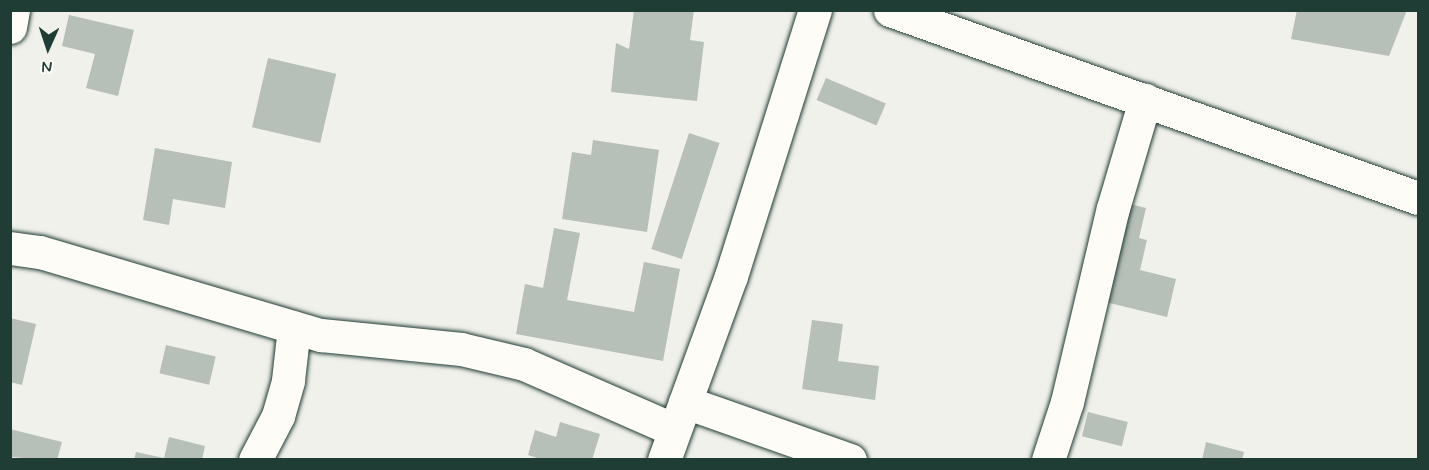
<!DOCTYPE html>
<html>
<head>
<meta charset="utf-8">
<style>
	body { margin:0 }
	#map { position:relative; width:1429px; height:470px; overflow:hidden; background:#f0f1eb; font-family:Mynerve,sans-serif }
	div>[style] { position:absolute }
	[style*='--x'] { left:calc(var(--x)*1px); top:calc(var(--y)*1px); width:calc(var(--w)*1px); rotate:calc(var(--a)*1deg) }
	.building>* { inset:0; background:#b6bfb8; transform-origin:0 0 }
	.roads { filter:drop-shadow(0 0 2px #1f3d34) drop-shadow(0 0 2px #1f3d34) }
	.street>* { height:33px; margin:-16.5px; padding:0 16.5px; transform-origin:16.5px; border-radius:16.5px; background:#fdfcf7 }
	span { translate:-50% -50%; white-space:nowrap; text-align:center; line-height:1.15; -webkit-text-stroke:4.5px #fdfcf7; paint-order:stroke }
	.frame { position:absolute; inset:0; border:12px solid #1f3d34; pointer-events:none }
	.north { position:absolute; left:18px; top:18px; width:60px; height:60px; -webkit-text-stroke:4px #fdfcf7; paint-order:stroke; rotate:183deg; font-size:16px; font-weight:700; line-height:24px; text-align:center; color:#1f3d34 }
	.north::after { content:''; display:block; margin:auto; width:21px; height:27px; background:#1f3d34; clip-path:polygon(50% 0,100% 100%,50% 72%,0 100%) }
</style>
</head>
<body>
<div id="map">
	<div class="building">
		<i style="clip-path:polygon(634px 10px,694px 10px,690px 40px,704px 42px,697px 101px,611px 92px,616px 43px,629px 49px)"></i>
		<i style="clip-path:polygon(1297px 10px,1407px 10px,1389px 56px,1291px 39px)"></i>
		<i style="clip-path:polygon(69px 15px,134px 30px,118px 96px,86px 88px,95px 54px,62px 46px)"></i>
		<i style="left:268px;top:58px;width:70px;height:71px;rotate:13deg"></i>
		<i style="left:826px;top:78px;width:65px;height:24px;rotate:23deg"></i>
		<i style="left:689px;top:133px;width:32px;height:122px;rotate:18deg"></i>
		<i style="clip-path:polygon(593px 140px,659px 150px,647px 232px,562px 219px,572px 152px,591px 155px)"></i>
		<i style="clip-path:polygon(155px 148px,232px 162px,225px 208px,173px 199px,169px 225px,143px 220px)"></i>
		<i style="clip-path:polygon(1118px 201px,1146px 208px,1139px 238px,1147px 240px,1140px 270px,1176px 279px,1167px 317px,1093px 299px)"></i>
		<i style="clip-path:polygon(554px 228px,580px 233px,567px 300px,634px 312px,644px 262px,680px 269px,663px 361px,516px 334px,525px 284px,543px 288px)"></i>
		<i style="clip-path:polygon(10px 318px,36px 324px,22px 385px,10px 382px)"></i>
		<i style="clip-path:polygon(812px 320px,843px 324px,838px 361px,879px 366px,875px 400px,802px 389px)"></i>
		<i style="left:166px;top:345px;width:51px;height:29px;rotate:13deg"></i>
		<i style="left:1088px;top:412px;width:41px;height:25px;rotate:14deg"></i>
		<i style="clip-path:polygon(560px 422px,600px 434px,592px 460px,543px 460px,528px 455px,535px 430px,556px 437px)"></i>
		<i style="clip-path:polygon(10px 429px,62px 442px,57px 460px,10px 457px)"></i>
		<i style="clip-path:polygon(169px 437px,205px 446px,202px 460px,134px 460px,136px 452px,164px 458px)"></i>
		<i style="clip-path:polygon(1206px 442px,1244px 452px,1242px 460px,1202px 460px)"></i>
	</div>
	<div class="roads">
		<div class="street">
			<i style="--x:890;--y:10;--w:560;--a:19.6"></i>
			<i style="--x:10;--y:27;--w:17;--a:-80"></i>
			<i style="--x:10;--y:248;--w:30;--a:8"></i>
			<i style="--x:40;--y:252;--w:293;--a:16.5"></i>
			<i style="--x:321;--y:335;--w:141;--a:5.7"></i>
			<i style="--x:461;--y:349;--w:65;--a:13.4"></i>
			<i style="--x:524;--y:364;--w:164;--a:23.7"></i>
			<i style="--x:685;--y:402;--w:175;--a:19.4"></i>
			<i style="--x:255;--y:460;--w:50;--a:-62.4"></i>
			<i style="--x:278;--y:416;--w:37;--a:-74"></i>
			<i style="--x:288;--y:380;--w:53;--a:-83.5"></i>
			<i style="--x:664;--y:460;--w:196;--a:-70"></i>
			<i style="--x:731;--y:276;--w:279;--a:-72.5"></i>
			<i style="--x:1048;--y:460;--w:61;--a:-71.9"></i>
			<i style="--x:1067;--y:402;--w:199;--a:-76.7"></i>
			<i style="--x:1113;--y:208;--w:113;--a:-73.5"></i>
		</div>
	</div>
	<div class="frame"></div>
	<div class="north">N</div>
</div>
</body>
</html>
